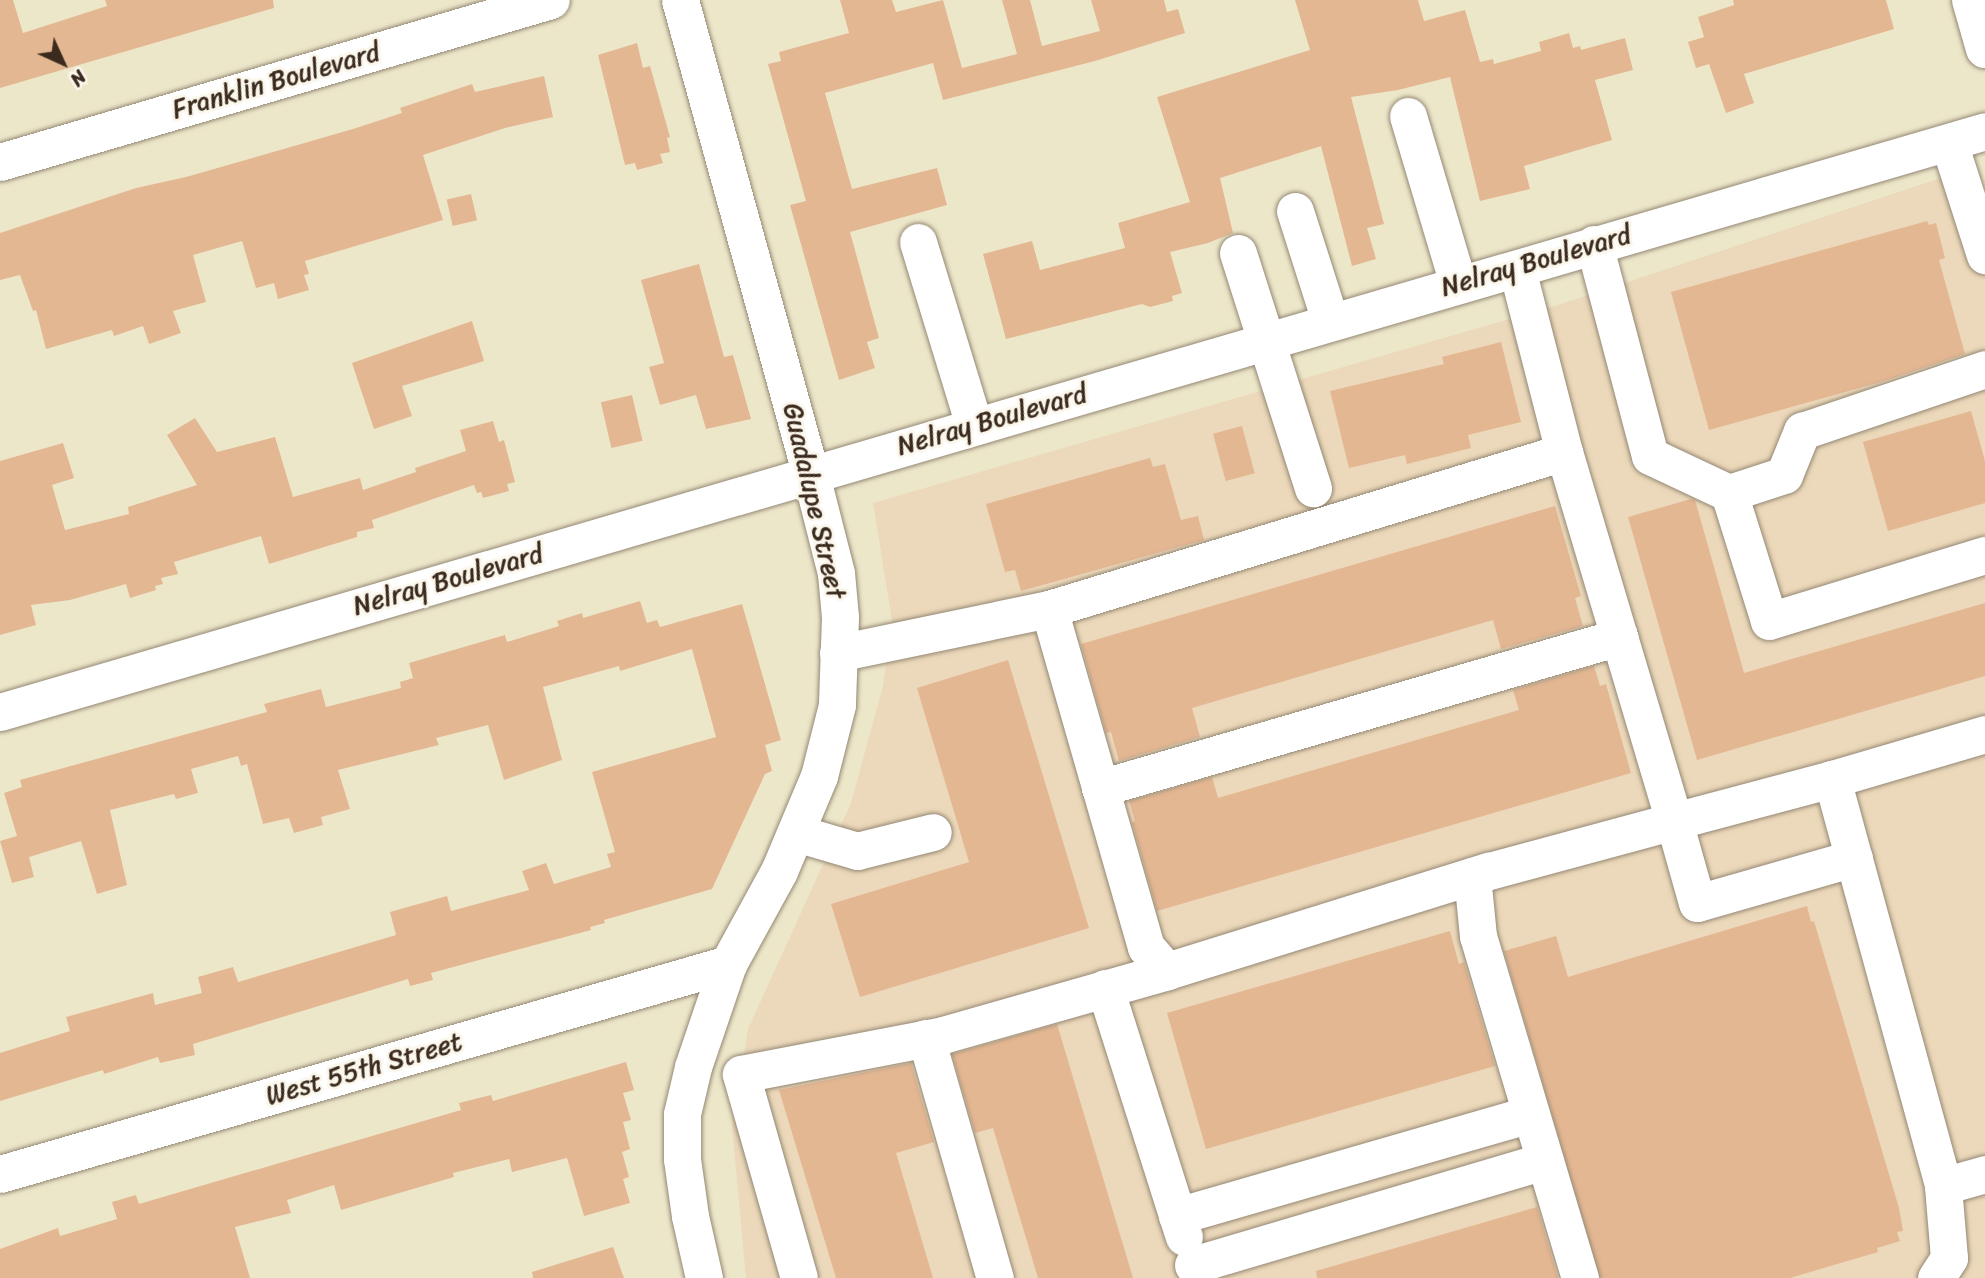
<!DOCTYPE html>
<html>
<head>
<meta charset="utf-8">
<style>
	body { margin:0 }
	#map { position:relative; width:1985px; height:1278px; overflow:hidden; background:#ede7ca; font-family:Sriracha,sans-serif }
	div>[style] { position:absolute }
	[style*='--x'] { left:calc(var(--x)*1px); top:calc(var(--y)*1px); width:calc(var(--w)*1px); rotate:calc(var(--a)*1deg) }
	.built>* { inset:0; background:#ecd8ba }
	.building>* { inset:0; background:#e4b793; transform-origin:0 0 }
	.roads { filter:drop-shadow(0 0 2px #948874) drop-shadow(0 0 2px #948874) }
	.minor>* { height:37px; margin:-18.5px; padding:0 18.5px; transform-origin:18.5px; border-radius:18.5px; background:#fff }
	.major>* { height:38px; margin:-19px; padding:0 19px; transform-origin:19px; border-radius:19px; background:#fff }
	span { translate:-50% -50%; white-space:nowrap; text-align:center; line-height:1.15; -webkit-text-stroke:6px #fbf7ec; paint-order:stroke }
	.street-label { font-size:26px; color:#3b2a1e }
	.north { position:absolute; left:28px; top:28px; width:70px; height:70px; -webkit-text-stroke:5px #fbf7ec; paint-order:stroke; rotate:135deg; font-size:19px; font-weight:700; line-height:28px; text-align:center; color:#3b2a1e }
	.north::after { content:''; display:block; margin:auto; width:24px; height:32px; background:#3b2a1e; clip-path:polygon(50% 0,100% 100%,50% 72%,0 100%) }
</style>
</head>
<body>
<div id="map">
	<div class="built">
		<i style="clip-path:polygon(1962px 171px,1985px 251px,1985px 1278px,746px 1278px,732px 1127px,748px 1029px,851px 803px,883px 686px,892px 620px,873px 503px,1558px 305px)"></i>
	</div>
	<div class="building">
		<i style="clip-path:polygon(0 0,13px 0,23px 33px,107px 6px,105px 0,273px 0,274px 8px,0 88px)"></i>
		<i style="clip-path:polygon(840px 0,892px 0,896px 12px,943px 0,962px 68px,1017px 54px,1002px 0,1030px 0,1042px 46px,1100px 31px,1091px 0,1164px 0,1167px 12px,1178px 9px,1185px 33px,1095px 61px,943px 100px,933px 63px,825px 93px,852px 189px,937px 168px,947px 205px,850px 232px,879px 338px,867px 342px,875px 368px,839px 380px,790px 205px,806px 201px,768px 64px,781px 61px,779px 52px,849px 33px)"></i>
		<i style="clip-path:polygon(1295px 0,1418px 0,1424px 21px,1465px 10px,1480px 62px,1493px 59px,1494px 64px,1541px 51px,1539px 42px,1569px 33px,1573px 48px,1580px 46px,1581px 50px,1625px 38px,1633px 70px,1595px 80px,1612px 140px,1524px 166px,1530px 189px,1480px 201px,1450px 77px,1398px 90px,1351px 97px,1384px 224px,1367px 228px,1376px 259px,1352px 266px,1321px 146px,1220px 178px,1233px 233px,1208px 243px,1170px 252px,1182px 293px,1172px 296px,1173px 301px,1150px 307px,1142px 304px,1006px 339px,983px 254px,1032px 241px,1040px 270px,1125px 248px,1118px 223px,1190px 202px,1157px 97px,1310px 50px)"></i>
		<i style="clip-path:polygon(1733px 0,1886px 0,1894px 29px,1744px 74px,1754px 103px,1726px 113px,1709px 64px,1696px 68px,1688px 42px,1704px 37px,1698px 17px,1734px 5px)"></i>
		<i style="clip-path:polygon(637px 43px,643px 68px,650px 66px,670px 137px,667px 138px,670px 152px,660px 154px,663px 163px,637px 170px,635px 163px,625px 165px,598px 55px)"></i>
		<i style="clip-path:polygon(544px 76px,553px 117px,505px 128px,423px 155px,443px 220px,305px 261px,309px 274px,304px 275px,309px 290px,278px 299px,274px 283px,256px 288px,242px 241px,193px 255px,206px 302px,173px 311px,181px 333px,149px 344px,143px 326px,114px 336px,112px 330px,46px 349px,36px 310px,33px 311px,20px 275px,0 280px,0 233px,136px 188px,186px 177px,353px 129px,402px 113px,400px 108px,472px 84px,475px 92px)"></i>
		<i style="left:471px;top:194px;width:27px;height:25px;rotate:77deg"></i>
		<i style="clip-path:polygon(1927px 221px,1929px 225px,1936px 223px,1945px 258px,1939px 260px,1965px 354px,1881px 382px,1709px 430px,1671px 292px)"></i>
		<i style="clip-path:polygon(699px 264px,724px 357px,733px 355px,751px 419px,706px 429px,696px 395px,660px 405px,649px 367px,664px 363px,641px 280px)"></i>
		<i style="clip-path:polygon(472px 321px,484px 361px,402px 386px,412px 416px,374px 429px,352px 363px)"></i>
		<i style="clip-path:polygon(1501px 342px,1521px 422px,1468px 435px,1471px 448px,1407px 464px,1405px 455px,1349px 468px,1330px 391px,1444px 364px,1442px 357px)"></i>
		<i style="left:632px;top:395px;width:47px;height:32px;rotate:77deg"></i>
		<i style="clip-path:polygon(1971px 411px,1985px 461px,1985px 503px,1888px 531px,1863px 442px)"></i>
		<i style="clip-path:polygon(195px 418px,217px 452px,275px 437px,293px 497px,360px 478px,363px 490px,416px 472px,415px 468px,466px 451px,460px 430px,493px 421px,499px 442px,504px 440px,515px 482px,507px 484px,509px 491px,483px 498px,481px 492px,477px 493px,474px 485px,372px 520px,374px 528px,357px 532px,357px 537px,269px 564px,261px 536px,174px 562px,178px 574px,161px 578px,163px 584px,155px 586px,156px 590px,130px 598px,126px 584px,70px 600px,31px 605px,36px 625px,0 635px,0 461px,63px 443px,74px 478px,52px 485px,65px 530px,129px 514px,128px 507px,197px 485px,167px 435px)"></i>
		<i style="left:1242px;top:426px;width:49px;height:30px;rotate:75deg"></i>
		<i style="clip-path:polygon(1150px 458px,1153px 467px,1165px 464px,1181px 520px,1198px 516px,1204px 540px,1021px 591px,1015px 570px,1005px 572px,986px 504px)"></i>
		<i style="clip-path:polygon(1691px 499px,1695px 500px,1744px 673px,1985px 603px,1985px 676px,1697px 760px,1628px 517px)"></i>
		<i style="clip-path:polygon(1555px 506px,1581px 596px,1575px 598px,1583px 626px,1501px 649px,1493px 620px,1192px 708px,1200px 737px,1119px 761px,1111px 732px,1106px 733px,1081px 644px)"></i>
		<i style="clip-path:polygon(640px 601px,647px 623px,657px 620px,660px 627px,742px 604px,781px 740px,765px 745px,772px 771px,765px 774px,712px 889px,604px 920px,605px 923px,590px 927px,591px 930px,431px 973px,433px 980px,410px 986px,408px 979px,193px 1044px,195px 1055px,160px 1063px,158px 1057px,104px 1074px,103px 1070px,0 1101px,0 1053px,70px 1031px,66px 1017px,153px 993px,155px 1005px,202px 993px,198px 977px,233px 967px,238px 982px,396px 935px,390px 912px,447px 896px,451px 911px,529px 890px,522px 871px,546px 863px,554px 884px,611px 867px,607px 854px,615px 852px,592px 772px,716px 737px,692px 649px,620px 671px,619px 666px,543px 687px,562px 760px,504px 780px,488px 725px,436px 738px,439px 745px,338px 770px,350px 809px,321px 817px,323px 825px,294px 833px,289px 818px,263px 824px,247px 764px,241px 766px,238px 756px,191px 769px,198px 793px,176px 799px,174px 794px,110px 810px,127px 885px,97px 894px,81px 841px,29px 857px,34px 877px,12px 883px,0 841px,17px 836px,4px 793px,22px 787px,20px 780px,267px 712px,264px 704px,321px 689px,326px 707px,401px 688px,400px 682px,413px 678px,409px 663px,505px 635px,507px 642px,559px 626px,557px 621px,582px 613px,583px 618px)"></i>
		<i style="clip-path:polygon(1008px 660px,1089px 928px,860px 997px,831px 904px,969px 862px,917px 688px)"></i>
		<i style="clip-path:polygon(1594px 666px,1600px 686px,1606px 684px,1631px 773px,1157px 911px,1132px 822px,1135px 821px,1129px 801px,1212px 777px,1218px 798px,1519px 710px,1513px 690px)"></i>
		<i style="clip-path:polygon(1807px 906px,1811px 922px,1814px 921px,1899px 1208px,1903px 1231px,1897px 1232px,1900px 1241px,1877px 1248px,1878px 1252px,1790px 1278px,1600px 1278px,1504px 951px,1556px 936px,1568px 977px)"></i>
		<i style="clip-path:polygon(1450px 931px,1459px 964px,1464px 962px,1495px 1066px,1206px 1149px,1167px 1013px)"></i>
		<i style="clip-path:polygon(1057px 1024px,1133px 1278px,1038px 1278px,993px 1128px,975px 1133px,952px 1054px)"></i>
		<i style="clip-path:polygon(626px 1062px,634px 1090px,623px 1093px,631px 1120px,623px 1122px,630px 1149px,622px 1152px,629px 1177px,623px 1179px,630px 1203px,584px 1216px,567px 1158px,512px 1172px,509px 1159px,453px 1173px,454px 1177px,341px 1210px,334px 1185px,287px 1200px,291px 1213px,235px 1227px,250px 1278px,0 1278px,0 1249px,58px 1228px,60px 1236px,117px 1219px,112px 1202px,136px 1195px,139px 1204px,461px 1110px,459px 1103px,491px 1095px,493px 1101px)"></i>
		<i style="clip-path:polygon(911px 1063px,934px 1142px,896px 1153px,933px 1278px,836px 1278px,779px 1090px)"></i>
		<i style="clip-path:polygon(1537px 1207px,1558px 1278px,1317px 1278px,1316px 1271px)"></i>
		<i style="clip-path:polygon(613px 1247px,624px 1278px,533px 1278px,532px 1272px)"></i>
	</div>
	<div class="roads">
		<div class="minor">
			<i style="--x:680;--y:0;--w:493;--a:74.6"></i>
			<i style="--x:811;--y:475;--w:101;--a:75.7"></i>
			<i style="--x:836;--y:573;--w:44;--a:84.8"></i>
			<i style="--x:840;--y:617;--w:88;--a:92"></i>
			<i style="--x:837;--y:705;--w:73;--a:104.2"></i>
			<i style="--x:819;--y:776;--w:103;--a:112.8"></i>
			<i style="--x:779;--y:871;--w:106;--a:118.7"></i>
			<i style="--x:728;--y:964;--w:109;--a:108.8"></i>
			<i style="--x:693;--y:1067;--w:48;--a:103.2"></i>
			<i style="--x:682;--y:1114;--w:45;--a:90"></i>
			<i style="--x:682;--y:1159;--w:58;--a:82"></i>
			<i style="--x:690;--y:1216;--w:64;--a:77.3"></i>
			<i style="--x:1408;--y:116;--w:175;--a:73.4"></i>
			<i style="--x:1949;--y:143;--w:118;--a:72.2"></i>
			<i style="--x:0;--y:162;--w:574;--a:-16.38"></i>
			<i style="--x:1295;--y:211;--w:115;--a:72.3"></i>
			<i style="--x:918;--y:242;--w:191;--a:73"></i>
			<i style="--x:1594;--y:244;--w:219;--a:75.2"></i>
			<i style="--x:1650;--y:456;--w:87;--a:25.1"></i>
			<i style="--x:1729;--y:493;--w:134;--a:72.6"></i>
			<i style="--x:1769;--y:621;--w:226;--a:-17"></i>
			<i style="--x:1238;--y:253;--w:247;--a:72.3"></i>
			<i style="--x:1517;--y:269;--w:189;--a:75.6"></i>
			<i style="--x:1729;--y:493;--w:58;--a:-18.1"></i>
			<i style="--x:1784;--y:475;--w:48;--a:-67.8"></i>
			<i style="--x:1802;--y:431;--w:193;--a:-18.7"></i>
			<i style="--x:838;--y:653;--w:216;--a:-11.8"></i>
			<i style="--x:0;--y:712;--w:2068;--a:-16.31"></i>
			<i style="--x:1832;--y:779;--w:159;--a:-16.4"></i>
			<i style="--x:1100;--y:788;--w:541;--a:-16.22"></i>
			<i style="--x:796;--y:833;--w:64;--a:16.4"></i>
			<i style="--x:857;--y:851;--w:78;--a:-14"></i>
			<i style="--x:1854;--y:858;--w:163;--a:164"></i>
			<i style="--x:1697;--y:903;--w:85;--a:-105.7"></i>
			<i style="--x:1674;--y:821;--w:385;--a:-106.6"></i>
			<i style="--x:1564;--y:452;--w:538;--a:163.05"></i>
			<i style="--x:1049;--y:609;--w:352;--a:74"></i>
			<i style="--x:1146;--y:947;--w:32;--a:49"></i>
			<i style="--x:1167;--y:971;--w:337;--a:-17.3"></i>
			<i style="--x:1489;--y:871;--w:192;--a:-15.1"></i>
			<i style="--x:1674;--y:821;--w:163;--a:-14.9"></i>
			<i style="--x:1832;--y:779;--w:422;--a:74.7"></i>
			<i style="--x:1943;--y:1186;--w:44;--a:-15.9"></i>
			<i style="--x:1472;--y:876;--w:60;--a:84.3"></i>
			<i style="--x:1478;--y:936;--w:357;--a:73.4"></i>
			<i style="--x:1105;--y:988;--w:261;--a:72.4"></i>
			<i style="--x:926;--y:1038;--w:250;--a:74"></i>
			<i style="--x:0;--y:1174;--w:758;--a:-16.09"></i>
			<i style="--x:1177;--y:1216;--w:368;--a:-16.1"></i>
			<i style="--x:1193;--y:1265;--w:367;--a:-16.5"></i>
			<i style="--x:799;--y:1278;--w:212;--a:-105.9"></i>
			<i style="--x:741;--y:1074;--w:206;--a:-10.9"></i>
			<i style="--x:943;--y:1035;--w:233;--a:-15.9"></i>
			<i style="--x:1936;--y:1278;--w:24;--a:-57"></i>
			<i style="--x:1949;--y:1258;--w:72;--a:-94.8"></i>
		</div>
		<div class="major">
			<i style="--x:1971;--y:0;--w:51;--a:74.1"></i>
		</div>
	</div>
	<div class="street-label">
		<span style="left:276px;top:81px;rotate:-16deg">Franklin Boulevard</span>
		<span style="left:1536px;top:261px;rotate:-16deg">Nelray Boulevard</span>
		<span style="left:992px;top:420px;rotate:-16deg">Nelray Boulevard</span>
		<span style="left:814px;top:501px;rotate:77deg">Guadalupe Street</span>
		<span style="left:448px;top:580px;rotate:-16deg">Nelray Boulevard</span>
		<span style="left:364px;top:1069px;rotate:-16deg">West 55th Street</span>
	</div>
	<div class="north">N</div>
</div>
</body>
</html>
